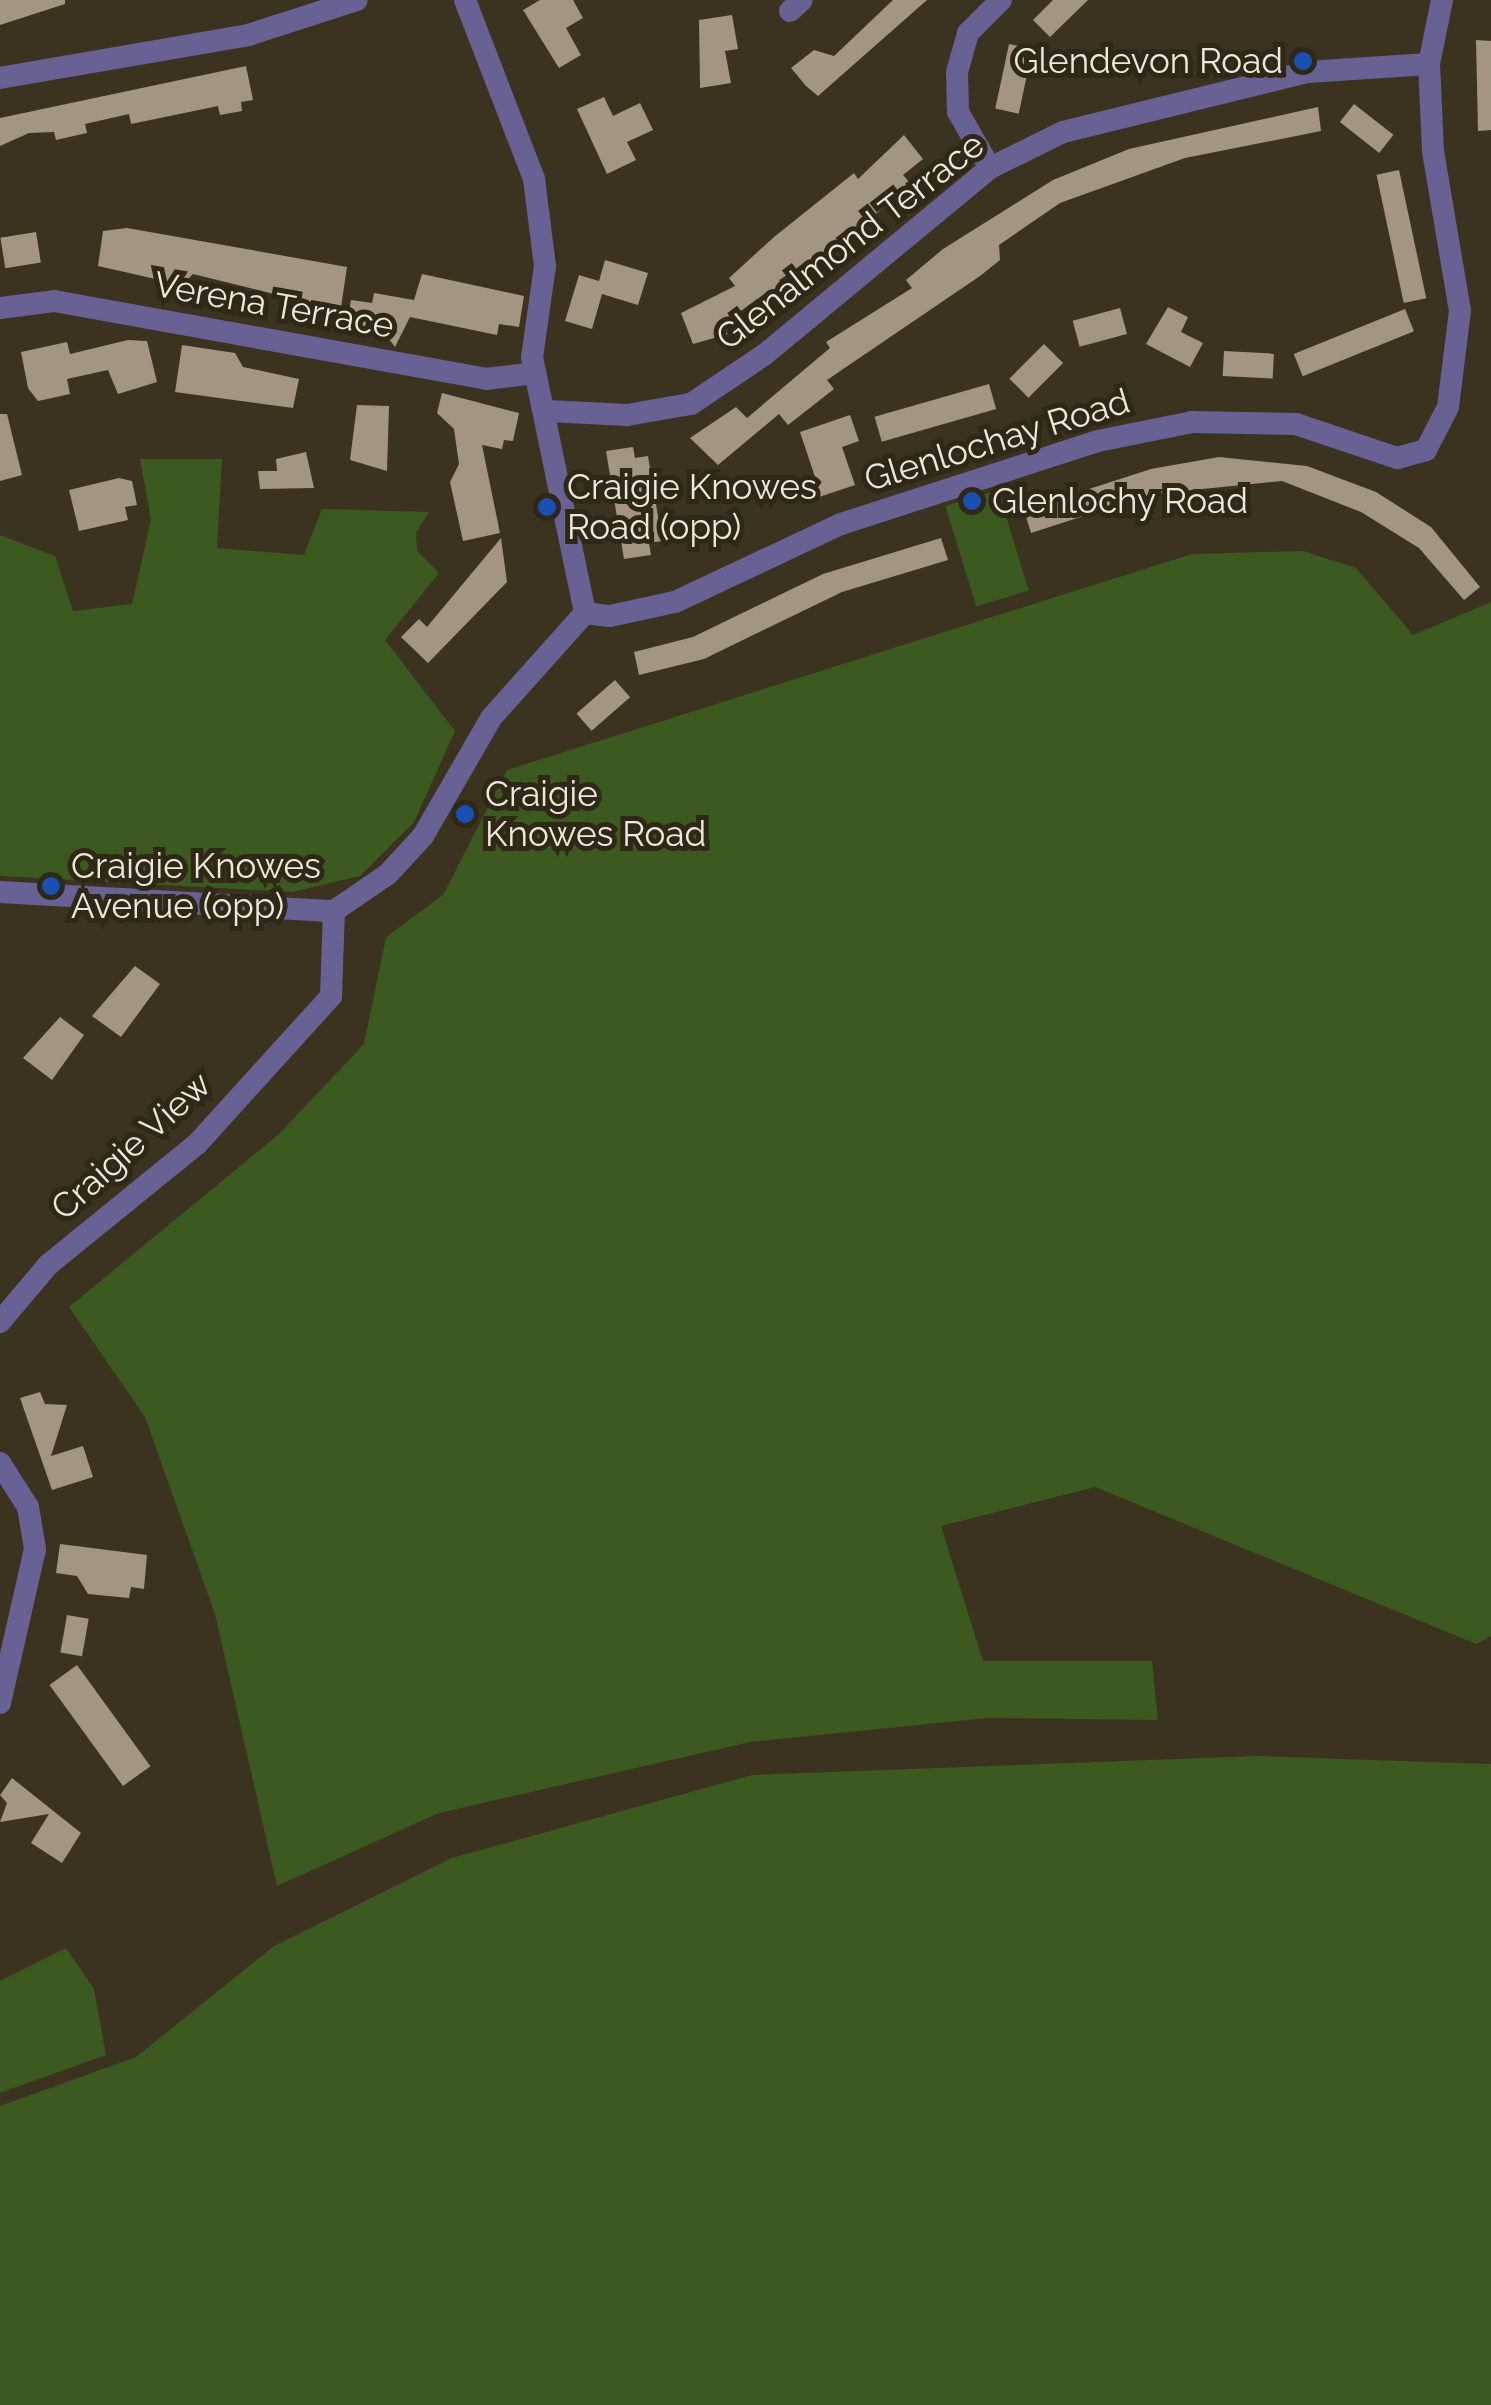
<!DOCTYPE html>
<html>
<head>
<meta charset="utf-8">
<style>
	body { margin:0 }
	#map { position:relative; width:1491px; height:2405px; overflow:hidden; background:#3b321f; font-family:Raleway,sans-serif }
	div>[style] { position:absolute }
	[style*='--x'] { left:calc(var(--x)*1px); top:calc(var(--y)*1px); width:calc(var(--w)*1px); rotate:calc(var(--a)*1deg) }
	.green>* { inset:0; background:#3c591f; transform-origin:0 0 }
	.building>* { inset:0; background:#a49582; transform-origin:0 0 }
	.street>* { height:22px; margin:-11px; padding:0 11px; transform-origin:11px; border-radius:11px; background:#676293 }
	.dots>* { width:28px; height:28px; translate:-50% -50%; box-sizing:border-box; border:5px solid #302816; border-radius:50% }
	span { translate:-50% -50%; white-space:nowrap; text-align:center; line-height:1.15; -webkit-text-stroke:10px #302816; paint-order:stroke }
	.poi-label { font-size:35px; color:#ede8dc }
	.right { translate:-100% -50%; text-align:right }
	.left { translate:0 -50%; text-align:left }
	.street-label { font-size:35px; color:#ede8dc }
</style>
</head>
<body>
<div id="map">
	<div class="green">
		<i style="clip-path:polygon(140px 459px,222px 459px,217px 548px,304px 555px,322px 509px,429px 512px,416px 533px,417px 551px,439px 573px,385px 640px,455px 731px,414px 822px,360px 876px,292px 892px,0 876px,0 535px,55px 556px,73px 611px,132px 604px,151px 519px)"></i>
		<i style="left:998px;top:490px;width:105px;height:55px;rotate:73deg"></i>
		<i style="clip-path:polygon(1303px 551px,1356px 568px,1413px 635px,1491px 602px,1491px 1636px,1476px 1644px,1095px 1487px,941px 1526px,983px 1661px,1152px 1661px,1158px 1720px,987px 1718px,750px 1742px,439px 1813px,277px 1886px,215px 1614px,145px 1417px,69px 1307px,279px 1134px,364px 1044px,386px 937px,443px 895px,507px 770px,1192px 554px)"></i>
		<i style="clip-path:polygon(1257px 1756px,1491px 1764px,1491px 2405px,0 2405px,0 2106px,136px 2057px,274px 1946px,452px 1858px,752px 1775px)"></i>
		<i style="clip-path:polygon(66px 1948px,94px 1989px,106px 2055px,0 2093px,0 1981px)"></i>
	</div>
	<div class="building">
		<i style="clip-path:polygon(0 0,65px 0,65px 4px,0 25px)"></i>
		<i style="clip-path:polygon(540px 0,573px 0,583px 18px,566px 28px,581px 55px,559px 68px,523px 10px)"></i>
		<i style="clip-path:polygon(893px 0,927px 0,818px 96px,806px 86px,791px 68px,814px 50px,834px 56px)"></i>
		<i style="clip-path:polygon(1053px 0,1088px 0,1050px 37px,1033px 20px)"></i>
		<i style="clip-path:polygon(732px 15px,738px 49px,725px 51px,731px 83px,700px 88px,699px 20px)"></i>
		<i style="clip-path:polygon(1476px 40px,1491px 41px,1491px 130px,1478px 131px)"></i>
		<i style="left:1009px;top:44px;width:24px;height:66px;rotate:12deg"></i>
		<i style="clip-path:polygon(246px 66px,253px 100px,241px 102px,242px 111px,220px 115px,218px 106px,131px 124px,129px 114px,85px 124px,87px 133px,56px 140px,54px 132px,29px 133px,0 146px,0 118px)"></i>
		<i style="clip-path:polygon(604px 97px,613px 116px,640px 103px,653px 130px,627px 142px,636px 160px,607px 174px,577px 109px)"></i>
		<i style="left:1354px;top:104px;width:50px;height:23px;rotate:38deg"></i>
		<i style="clip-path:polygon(1318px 107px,1321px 131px,1185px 158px,1060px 203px,999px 245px,1000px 260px,980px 276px,827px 380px,834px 389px,788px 425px,779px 414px,718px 465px,690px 438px,736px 407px,747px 418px,830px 348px,826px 342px,912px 288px,906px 280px,943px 249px,1053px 180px,1129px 149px)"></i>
		<i style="clip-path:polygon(904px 135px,923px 159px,903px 175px,911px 184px,815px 266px,810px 260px,779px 280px,786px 288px,764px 307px,757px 299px,726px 322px,728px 334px,693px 344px,681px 313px,735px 286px,729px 278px,774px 237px,854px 173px,858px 179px)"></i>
		<i style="left:1399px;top:170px;width:131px;height:23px;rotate:78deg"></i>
		<i style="clip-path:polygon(127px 228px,347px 267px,340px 314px,285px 306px,286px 297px,193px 274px,182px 285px,98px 266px,103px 231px)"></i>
		<i style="left:36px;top:232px;width:31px;height:36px;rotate:81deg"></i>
		<i style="clip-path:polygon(605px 260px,648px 273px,638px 305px,602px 294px,592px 329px,565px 321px,579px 275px,599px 281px)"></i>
		<i style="clip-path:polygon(422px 274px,524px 296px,519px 327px,499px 324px,497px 335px,410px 317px,395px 347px,389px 339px,346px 331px,351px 300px,372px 303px,374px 293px,414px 300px)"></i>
		<i style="clip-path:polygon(1168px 307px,1188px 317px,1181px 332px,1203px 343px,1190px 367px,1146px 344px)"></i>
		<i style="left:1120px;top:308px;width:27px;height:49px;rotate:75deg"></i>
		<i style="left:1405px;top:309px;width:24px;height:120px;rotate:68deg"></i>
		<i style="clip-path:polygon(128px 340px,147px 341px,157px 382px,118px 394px,108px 370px,67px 379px,70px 394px,38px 401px,28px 388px,21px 352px,67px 342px,70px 354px)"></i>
		<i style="left:1044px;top:344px;width:27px;height:49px;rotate:45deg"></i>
		<i style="clip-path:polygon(182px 345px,235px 353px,243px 367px,299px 379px,293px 408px,175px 392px)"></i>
		<i style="left:1224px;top:351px;width:50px;height:25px;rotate:3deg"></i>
		<i style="left:989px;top:384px;width:26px;height:119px;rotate:74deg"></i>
		<i style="clip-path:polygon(442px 393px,519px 413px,513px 441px,504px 440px,502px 449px,482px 445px,500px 533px,463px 541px,450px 482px,459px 464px,454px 429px,437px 413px)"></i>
		<i style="clip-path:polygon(357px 405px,389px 406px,387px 471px,350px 460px)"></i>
		<i style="clip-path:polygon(0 414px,7px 414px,22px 475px,0 481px)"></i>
		<i style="clip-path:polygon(850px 415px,859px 441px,842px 447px,855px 485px,813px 499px,807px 480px,815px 477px,800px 432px)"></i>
		<i style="clip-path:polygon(633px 447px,635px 458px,648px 456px,662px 541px,649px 543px,651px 555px,624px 559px,606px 451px)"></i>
		<i style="clip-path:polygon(306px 452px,314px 488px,260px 489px,258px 471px,277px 471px,276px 459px)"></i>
		<i style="clip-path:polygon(1219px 457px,1307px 466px,1376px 492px,1431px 527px,1480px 587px,1464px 600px,1419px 548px,1361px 512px,1282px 481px,1152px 494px,1031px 533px,1024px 510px,1151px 469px)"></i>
		<i style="clip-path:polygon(119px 478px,132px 481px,137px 505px,125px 507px,128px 520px,79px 531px,69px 490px)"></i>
		<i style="clip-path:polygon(501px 538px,507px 582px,428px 663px,401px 637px,419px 619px,427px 627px)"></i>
		<i style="clip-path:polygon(941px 538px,948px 560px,842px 592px,704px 659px,639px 675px,634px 652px,693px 637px,823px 574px)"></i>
		<i style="left:615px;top:680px;width:23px;height:51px;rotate:49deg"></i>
		<i style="clip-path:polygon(135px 966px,160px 984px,121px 1037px,92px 1016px)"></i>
		<i style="clip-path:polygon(60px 1017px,84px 1035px,52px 1080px,23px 1058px)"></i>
		<i style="clip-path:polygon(40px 1392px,45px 1404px,67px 1405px,51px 1456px,83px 1446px,93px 1477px,52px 1490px,20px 1398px)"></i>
		<i style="clip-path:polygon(60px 1544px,147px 1555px,144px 1589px,131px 1587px,129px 1598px,88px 1594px,77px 1576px,56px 1573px)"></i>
		<i style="left:67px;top:1615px;width:22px;height:38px;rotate:10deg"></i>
		<i style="left:77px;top:1665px;width:125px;height:34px;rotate:54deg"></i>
		<i style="clip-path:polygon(12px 1778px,81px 1833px,62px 1863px,31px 1843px,49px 1814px,0 1822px,7px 1803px,0 1795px)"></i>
	</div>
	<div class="street">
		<i style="--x:465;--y:0;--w:192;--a:68.9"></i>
		<i style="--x:534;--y:179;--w:88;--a:82.8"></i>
		<i style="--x:545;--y:266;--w:92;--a:98.1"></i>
		<i style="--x:532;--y:357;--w:261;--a:78.3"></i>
		<i style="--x:790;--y:11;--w:16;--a:-43"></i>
		<i style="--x:0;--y:78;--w:252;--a:-9.8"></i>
		<i style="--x:248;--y:35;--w:114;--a:-17.8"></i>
		<i style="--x:990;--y:168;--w:64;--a:-119.7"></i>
		<i style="--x:958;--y:112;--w:40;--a:-91.4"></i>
		<i style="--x:957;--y:72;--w:41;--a:-74.2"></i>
		<i style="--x:968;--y:33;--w:47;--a:-45"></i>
		<i style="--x:0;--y:308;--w:54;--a:-7.4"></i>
		<i style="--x:54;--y:301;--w:439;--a:10.2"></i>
		<i style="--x:486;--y:379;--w:49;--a:-7"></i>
		<i style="--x:548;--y:411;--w:79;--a:2.9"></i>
		<i style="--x:627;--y:415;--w:65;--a:-9.8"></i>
		<i style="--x:691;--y:404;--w:88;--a:-33.9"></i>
		<i style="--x:764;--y:355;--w:293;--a:-39.6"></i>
		<i style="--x:990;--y:168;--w:81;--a:-26.3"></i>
		<i style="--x:1063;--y:132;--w:251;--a:-13.8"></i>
		<i style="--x:1307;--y:72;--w:122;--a:-3.8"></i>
		<i style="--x:585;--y:613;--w:25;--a:7"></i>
		<i style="--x:610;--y:616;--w:66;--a:-12.2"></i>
		<i style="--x:675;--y:602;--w:183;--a:-25.2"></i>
		<i style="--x:841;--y:524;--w:270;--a:-17.9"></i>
		<i style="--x:1098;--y:441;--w:96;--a:-11.4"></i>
		<i style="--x:1192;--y:422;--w:104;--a:1.1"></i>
		<i style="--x:1296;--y:424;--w:107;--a:18.6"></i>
		<i style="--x:1397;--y:458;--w:30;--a:-15"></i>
		<i style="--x:1426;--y:450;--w:48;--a:-62.9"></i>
		<i style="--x:1448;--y:407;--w:97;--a:-82.9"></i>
		<i style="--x:1460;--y:311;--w:162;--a:-99.6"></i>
		<i style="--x:1433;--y:151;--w:87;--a:-92.6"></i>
		<i style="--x:1429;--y:64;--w:65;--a:-78.5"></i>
		<i style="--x:0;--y:892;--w:335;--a:3.3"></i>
		<i style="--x:334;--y:911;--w:65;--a:-34.4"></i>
		<i style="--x:388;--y:874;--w:52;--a:-47.4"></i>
		<i style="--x:423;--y:836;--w:136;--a:-60"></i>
		<i style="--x:491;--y:718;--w:141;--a:-48.2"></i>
		<i style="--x:0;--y:1322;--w:75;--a:-49.9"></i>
		<i style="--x:48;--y:1265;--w:192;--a:-39.1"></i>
		<i style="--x:197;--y:1144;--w:200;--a:-47.8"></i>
		<i style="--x:331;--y:996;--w:85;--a:-88"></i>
		<i style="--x:0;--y:1463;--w:52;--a:57.5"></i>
		<i style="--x:28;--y:1507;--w:43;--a:80.5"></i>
		<i style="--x:35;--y:1549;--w:158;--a:102.8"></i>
	</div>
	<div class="dots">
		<i style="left:1303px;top:61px;background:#1a4fb4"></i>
		<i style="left:972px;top:501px;background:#1a4fb4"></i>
		<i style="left:547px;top:507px;background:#1a4fb4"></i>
		<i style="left:465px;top:814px;background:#1a4fb4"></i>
		<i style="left:51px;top:886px;background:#1a4fb4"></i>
	</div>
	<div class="poi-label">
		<span class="right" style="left:1283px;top:61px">Glendevon Road</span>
		<span class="left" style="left:567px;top:507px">Craigie Knowes<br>Road (opp)</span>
		<span class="left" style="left:992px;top:501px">Glenlochy Road</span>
		<span class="left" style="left:485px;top:814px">Craigie<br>Knowes Road</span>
		<span class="left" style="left:71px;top:886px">Craigie Knowes<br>Avenue (opp)</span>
	</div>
	<div class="street-label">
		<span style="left:850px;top:241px;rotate:-38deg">Glenalmond Terrace</span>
		<span style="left:274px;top:305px;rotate:10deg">Verena Terrace</span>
		<span style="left:997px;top:440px;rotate:-17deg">Glenlochay Road</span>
		<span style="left:131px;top:1146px;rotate:-42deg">Craigie View</span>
	</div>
</div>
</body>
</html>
